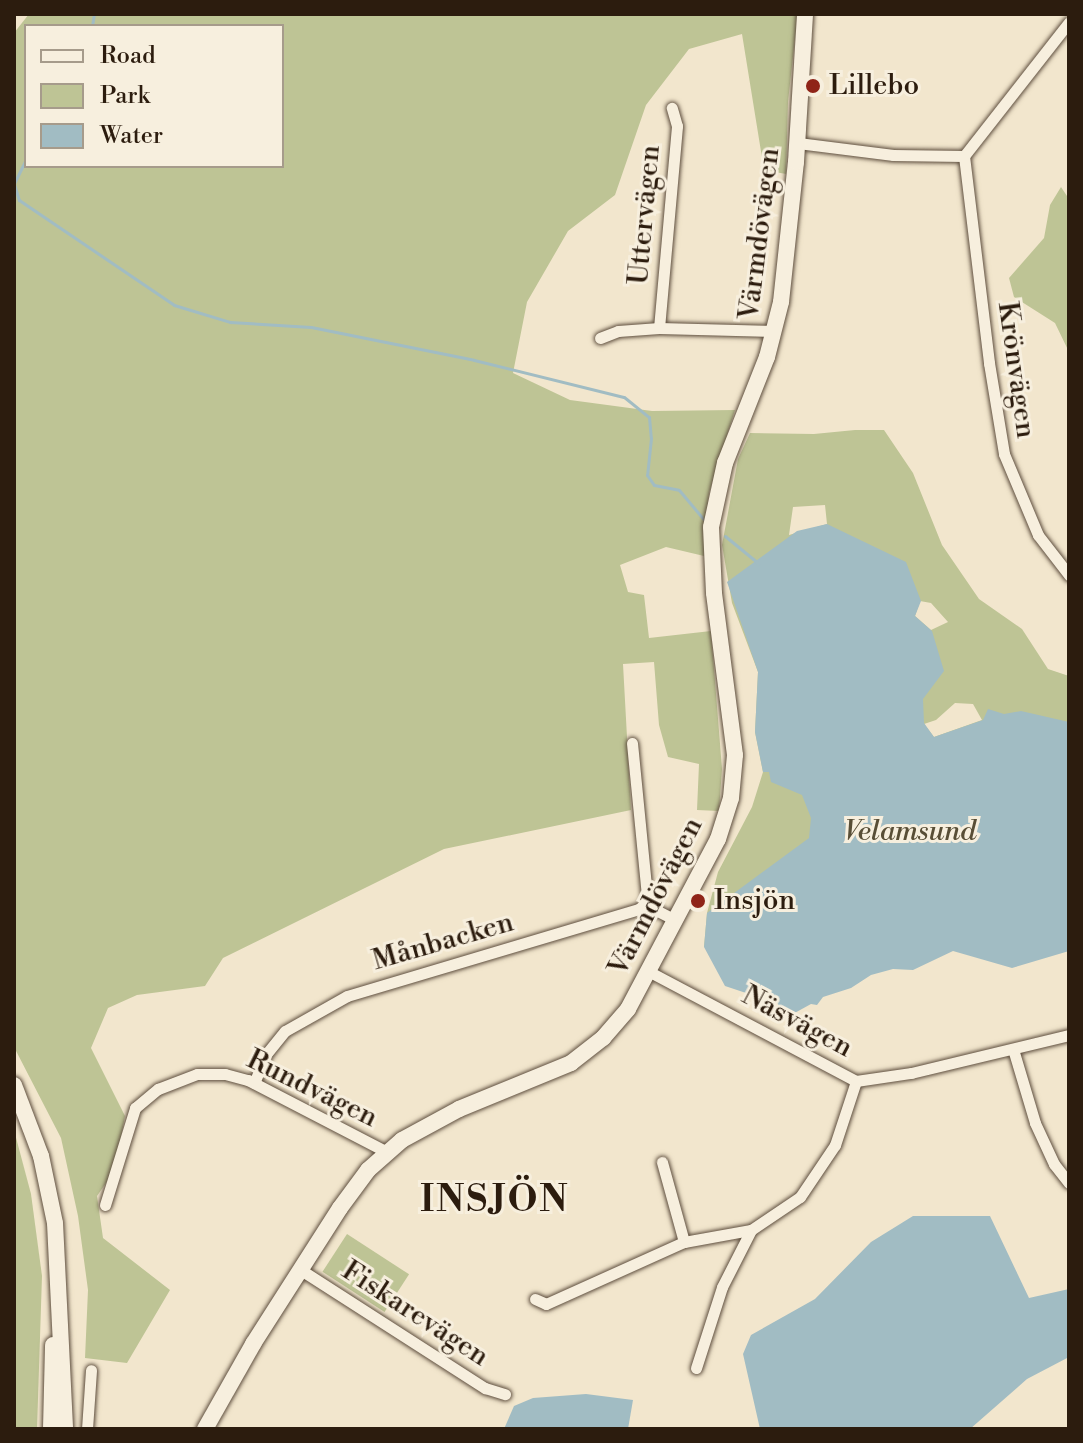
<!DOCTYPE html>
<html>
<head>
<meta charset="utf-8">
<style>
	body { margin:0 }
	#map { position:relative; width:1083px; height:1443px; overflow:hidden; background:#f2e6cd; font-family:"Libre Bodoni",serif }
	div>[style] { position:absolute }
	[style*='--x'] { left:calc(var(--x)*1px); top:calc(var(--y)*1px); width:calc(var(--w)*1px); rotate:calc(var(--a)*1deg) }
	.green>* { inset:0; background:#bec495; transform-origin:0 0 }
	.water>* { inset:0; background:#a1bcc3 }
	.stream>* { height:3px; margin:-1.5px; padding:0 1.5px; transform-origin:1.5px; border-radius:1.5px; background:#a1bcc3 }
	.roads { filter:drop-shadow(0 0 2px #5e4e3e) drop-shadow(0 0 2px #5e4e3e) }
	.street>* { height:11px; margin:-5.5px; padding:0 5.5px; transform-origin:5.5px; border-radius:5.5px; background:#f7efde }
	.secondary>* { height:16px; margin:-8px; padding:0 8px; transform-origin:8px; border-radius:8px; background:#f7efde }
	.dots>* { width:22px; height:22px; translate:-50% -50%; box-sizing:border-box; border:4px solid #f7efde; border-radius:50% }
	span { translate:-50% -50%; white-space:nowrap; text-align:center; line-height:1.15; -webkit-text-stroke:6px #f7efde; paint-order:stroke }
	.poi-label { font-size:28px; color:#2c1c0e }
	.left { translate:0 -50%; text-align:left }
	.street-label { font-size:28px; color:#2c1c0e }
	.park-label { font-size:28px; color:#584e36; font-style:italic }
	.district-label { font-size:36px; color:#2c1c0e; font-weight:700; letter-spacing:2px }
	.frame { position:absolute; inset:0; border:16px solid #2c1c0e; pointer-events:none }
	.legend { position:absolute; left:24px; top:24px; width:260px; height:144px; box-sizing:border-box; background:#f7efde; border:2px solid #a69b8b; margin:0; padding:10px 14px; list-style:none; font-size:24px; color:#2c1c0e }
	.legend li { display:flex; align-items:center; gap:16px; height:40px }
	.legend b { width:40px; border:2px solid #a69b8b }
</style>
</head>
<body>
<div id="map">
	<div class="green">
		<i style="clip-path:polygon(evenodd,29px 14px,797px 14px,797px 20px,788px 102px,786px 174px,764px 170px,742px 34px,689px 49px,646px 105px,615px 195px,568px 231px,527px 302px,513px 373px,570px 400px,652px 411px,735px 410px,709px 493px,704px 556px,666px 547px,620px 565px,628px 592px,644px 595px,649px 638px,711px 631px,722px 769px,719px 811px,697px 810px,699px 764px,668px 757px,659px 725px,654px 662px,623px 664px,631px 810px,444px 849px,223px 958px,205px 986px,137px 995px,108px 1008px,91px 1048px,125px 1116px,115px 1170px,97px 1196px,103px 1238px,170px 1290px,127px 1363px,85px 1358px,88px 1290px,78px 1216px,61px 1138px,14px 1047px,14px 33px,29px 14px,26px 26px,282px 26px,282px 166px,26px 166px,26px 26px)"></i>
		<i style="clip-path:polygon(1061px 187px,1069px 199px,1069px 352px,1055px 323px,1014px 297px,1009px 278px,1044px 238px,1050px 205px)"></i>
		<i style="clip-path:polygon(evenodd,855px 430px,884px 430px,913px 473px,942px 545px,979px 599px,1022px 629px,1048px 669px,1069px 676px,1069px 921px,704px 947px,707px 913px,718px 872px,752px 807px,763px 772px,755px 732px,758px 672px,732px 603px,722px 545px,738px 459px,750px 433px,814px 434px,855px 430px,825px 505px,827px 524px,789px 535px,793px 507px,825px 505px,855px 430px,920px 601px,931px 603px,948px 622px,931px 630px,915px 616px,920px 601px,855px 430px,955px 703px,973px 704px,982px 720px,934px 737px,924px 724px,936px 720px,955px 703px)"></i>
		<i style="clip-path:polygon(14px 1130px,31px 1194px,42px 1276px,37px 1429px,14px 1429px)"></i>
		<i style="left:347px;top:1234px;width:74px;height:45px;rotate:33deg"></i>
	</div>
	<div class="water">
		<i style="clip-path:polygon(827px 524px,906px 562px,921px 601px,915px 616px,932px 631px,944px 671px,923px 699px,924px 723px,934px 737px,983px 720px,988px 709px,1004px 714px,1021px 711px,1069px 722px,1069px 951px,1012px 968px,953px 951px,913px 970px,893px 969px,871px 975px,851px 988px,823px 997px,817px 1005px,811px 1004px,791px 1015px,779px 1008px,776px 997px,759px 992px,749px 994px,725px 986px,704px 947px,707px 913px,809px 838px,811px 818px,802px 795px,771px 782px,769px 772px,763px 772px,755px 732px,758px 672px,727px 582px,797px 531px)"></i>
		<i style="clip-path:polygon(913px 1216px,990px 1216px,1029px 1298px,1069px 1289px,1069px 1357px,1027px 1379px,970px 1429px,760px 1429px,743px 1354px,751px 1335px,815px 1299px,871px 1242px)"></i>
		<i style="clip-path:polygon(586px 1394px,633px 1400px,628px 1429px,504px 1429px,514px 1406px,533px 1398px)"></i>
	</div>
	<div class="stream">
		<i style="--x:92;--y:26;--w:12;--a:-81"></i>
		<i style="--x:26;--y:159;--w:28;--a:116"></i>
		<i style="--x:14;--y:184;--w:17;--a:73"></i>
		<i style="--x:19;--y:200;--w:187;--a:34.1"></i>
		<i style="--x:174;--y:305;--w:59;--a:16.9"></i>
		<i style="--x:230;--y:322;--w:81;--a:3.5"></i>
		<i style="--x:311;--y:327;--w:166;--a:11.4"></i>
		<i style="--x:474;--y:360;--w:154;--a:13.9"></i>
		<i style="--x:624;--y:397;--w:32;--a:39"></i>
		<i style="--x:649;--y:417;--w:21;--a:85"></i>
		<i style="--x:651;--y:438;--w:37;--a:96"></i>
		<i style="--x:647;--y:475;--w:12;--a:55"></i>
		<i style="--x:654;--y:485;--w:25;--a:11"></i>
		<i style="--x:679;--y:490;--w:39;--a:50"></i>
		<i style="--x:725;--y:536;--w:43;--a:39.3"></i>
	</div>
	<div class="roads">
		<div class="street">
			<i style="--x:798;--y:143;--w:96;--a:7.2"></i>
			<i style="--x:893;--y:155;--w:71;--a:0.8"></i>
			<i style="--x:964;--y:156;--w:170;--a:-51.9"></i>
			<i style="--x:964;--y:156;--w:209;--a:83.1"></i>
			<i style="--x:989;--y:363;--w:92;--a:80.6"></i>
			<i style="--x:1004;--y:454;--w:88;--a:67.2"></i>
			<i style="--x:1038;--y:535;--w:51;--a:52.2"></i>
			<i style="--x:659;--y:328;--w:203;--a:-84.9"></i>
			<i style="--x:677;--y:126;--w:19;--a:-106"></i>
			<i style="--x:600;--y:338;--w:19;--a:-21"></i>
			<i style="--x:618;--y:331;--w:41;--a:-4.2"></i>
			<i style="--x:659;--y:328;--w:115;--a:1.5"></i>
			<i style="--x:632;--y:743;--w:154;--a:84.4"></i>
			<i style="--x:647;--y:896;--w:9;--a:111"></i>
			<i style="--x:648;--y:971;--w:235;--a:27.9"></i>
			<i style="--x:856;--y:1081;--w:56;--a:-8.3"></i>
			<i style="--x:911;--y:1073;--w:163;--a:-13.5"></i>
			<i style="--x:1013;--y:1049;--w:77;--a:73.4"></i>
			<i style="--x:1035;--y:1123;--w:45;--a:65.1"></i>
			<i style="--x:1054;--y:1164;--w:24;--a:52"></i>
			<i style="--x:254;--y:1083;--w:33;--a:-67"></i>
			<i style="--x:267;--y:1053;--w:28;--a:-51"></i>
			<i style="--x:285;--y:1031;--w:71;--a:-29.4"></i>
			<i style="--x:347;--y:996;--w:305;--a:-16.6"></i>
			<i style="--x:639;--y:909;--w:7;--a:-45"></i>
			<i style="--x:644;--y:904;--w:36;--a:27"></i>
			<i style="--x:662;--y:1162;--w:83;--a:74.6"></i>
			<i style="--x:105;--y:1205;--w:102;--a:-72.8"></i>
			<i style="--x:135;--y:1108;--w:30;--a:-40"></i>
			<i style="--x:158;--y:1089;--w:42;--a:-21"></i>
			<i style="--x:197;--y:1074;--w:28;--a:0"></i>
			<i style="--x:225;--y:1074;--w:24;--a:15"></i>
			<i style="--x:248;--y:1080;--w:157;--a:27.4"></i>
			<i style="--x:301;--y:1270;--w:219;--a:32.7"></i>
			<i style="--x:485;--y:1388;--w:21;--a:17"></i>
			<i style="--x:535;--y:1299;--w:12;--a:24"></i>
			<i style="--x:546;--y:1304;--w:151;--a:-24.2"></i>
			<i style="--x:684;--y:1242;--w:68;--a:-10.2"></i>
			<i style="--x:751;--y:1230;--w:59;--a:-34"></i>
			<i style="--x:800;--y:1197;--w:63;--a:-56.1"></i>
			<i style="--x:835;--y:1145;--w:67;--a:-71.8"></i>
			<i style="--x:696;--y:1368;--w:85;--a:-72.2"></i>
			<i style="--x:722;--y:1287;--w:64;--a:-63"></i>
			<i style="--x:87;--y:1429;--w:59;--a:-86.1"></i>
		</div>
		<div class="secondary">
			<i style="--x:14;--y:1085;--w:76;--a:69.2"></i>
			<i style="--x:41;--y:1156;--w:68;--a:78.2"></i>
			<i style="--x:55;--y:1223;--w:206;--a:87.2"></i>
			<i style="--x:51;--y:1429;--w:84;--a:-88.6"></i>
			<i style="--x:205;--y:1429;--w:98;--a:-60.5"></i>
			<i style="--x:253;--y:1344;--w:161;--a:-57.4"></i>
			<i style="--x:340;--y:1208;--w:47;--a:-53.6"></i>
			<i style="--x:368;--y:1170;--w:45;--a:-41.4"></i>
			<i style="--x:402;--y:1140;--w:65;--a:-28.5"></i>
			<i style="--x:459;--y:1109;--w:121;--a:-22.3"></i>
			<i style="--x:571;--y:1063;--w:41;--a:-38"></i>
			<i style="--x:603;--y:1038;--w:38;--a:-49"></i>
			<i style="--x:628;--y:1009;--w:192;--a:-62.1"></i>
			<i style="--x:718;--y:839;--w:43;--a:-72.4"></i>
			<i style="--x:731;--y:798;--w:43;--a:-84.7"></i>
			<i style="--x:735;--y:755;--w:163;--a:-97.4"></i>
			<i style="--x:714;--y:593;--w:66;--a:-92.6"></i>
			<i style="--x:711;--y:527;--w:66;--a:-77.7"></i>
			<i style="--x:725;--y:463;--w:114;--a:-68.4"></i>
			<i style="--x:767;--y:357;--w:57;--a:-75.7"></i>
			<i style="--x:781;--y:302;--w:141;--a:-83.9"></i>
			<i style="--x:796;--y:162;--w:148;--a:-86.5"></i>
		</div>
	</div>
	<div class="dots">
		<i style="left:813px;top:86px;background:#8f2418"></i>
		<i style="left:698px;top:901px;background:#8f2418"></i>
	</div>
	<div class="poi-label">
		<span class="left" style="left:829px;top:86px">Lillebo</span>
		<span class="left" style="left:714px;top:901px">Insjön</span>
	</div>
	<div class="street-label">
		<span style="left:645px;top:215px;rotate:-85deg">Uttervägen</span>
		<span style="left:760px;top:234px;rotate:-83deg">Värmdövägen</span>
		<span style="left:1016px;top:370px;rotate:82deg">Krönvägen</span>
		<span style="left:656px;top:897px;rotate:-63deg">Värmdövägen</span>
		<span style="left:443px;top:942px;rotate:-16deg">Månbacken</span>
		<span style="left:797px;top:1022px;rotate:28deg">Näsvägen</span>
		<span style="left:312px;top:1089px;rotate:26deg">Rundvägen</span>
		<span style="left:415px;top:1314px;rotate:33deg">Fiskarevägen</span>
	</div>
	<div class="park-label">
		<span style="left:910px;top:832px">Velamsund</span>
	</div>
	<div class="district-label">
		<span style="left:495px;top:1201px">INSJÖN</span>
	</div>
	<div class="frame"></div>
	<ul class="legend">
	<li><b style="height:10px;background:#f7efde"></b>Road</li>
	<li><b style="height:22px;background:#bec495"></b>Park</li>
	<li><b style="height:22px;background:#a1bcc3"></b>Water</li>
	</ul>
</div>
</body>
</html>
